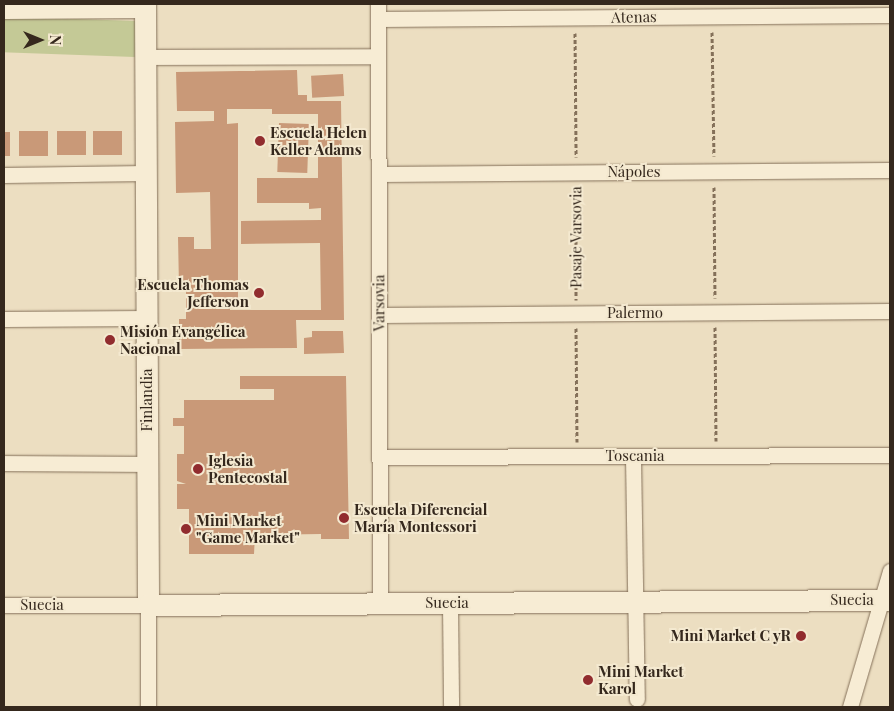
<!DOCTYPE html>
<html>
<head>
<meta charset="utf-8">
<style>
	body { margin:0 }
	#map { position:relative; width:894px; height:711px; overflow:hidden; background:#ecdec1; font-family:"Playfair Display",serif }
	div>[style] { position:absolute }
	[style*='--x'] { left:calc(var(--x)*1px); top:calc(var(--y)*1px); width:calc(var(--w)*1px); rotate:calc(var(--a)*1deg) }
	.green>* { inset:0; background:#c4c996; transform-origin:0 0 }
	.building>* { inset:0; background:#c99978; transform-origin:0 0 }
	.path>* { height:3px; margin-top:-1.5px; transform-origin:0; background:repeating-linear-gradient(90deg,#847059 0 4px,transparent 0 6.5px) }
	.roads { filter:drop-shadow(0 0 1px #847059) drop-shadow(0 0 1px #847059) }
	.street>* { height:15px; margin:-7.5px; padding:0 7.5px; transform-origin:7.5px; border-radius:7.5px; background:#f7ecd4 }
	.secondary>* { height:21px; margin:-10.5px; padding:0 10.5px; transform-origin:10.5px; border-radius:10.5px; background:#f7ecd4 }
	.dots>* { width:14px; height:14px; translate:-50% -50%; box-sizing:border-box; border:2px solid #f4e9d0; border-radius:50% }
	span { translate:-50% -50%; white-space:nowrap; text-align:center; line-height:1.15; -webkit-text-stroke:4px #f4e9d0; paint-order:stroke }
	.street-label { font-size:15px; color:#35281d }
	.poi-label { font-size:15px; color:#35281d; font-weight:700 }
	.left { translate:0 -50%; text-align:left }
	.right { translate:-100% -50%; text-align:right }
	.frame { position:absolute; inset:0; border:5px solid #35281d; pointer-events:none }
	.north { position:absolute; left:15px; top:15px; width:50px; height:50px; -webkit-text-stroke:4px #f4e9d0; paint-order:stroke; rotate:90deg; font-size:14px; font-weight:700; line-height:20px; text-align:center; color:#35281d }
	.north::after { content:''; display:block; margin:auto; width:18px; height:22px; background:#35281d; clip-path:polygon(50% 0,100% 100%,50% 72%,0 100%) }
</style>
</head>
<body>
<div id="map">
	<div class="green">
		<i style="left:136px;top:21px;width:36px;height:132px;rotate:92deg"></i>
	</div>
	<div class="building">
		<i style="clip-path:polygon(evenodd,297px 70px,298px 95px,307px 95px,307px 101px,341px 101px,344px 320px,296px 320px,297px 348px,179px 349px,179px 319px,186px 319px,186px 287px,179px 287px,178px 237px,194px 237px,194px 249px,211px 249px,210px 192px,176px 193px,175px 122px,214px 121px,214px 111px,177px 111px,176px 72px,297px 70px,227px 109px,272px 109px,272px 114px,318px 114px,318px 178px,257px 178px,257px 203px,309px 203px,309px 209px,321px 208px,321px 220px,241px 221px,241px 244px,320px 243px,321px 310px,230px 310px,230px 303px,238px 303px,238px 123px,227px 124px,227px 109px)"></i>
		<i style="left:343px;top:74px;width:22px;height:32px;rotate:87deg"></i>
		<i style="left:279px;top:123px;width:30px;height:49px;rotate:2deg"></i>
		<i style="left:19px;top:131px;width:29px;height:25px"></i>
		<i style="left:57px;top:131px;width:29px;height:24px"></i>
		<i style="left:93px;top:131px;width:29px;height:24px"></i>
		<i style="left:4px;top:132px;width:6px;height:24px"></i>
		<i style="clip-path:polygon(312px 331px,343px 331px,344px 353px,304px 354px,304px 338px,312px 337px)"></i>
		<i style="clip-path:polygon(240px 376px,346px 376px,349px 539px,321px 539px,321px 534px,255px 535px,254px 554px,189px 554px,189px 509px,177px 509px,177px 484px,186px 484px,177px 481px,177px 454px,184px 454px,184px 426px,173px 426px,173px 418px,184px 418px,184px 400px,274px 400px,274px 389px,240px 389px)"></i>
	</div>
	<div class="path">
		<i style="--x:712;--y:32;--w:124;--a:89.1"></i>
		<i style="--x:575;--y:33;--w:124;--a:89.5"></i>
		<i style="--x:714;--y:187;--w:111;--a:89.5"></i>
		<i style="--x:576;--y:188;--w:112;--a:90"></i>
		<i style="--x:715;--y:327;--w:114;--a:89.5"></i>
		<i style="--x:576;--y:328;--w:114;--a:89.5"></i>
	</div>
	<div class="roads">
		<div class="street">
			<i style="--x:378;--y:4;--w:599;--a:89.81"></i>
			<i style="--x:4;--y:11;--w:141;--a:-0.4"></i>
			<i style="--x:378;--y:19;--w:512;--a:-0.45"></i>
			<i style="--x:145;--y:57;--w:233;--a:-0.2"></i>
			<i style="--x:379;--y:174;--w:511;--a:-0.45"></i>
			<i style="--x:4;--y:175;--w:142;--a:-0.8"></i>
			<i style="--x:379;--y:315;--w:511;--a:-0.45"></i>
			<i style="--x:4;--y:319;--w:142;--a:-0.4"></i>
			<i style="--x:633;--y:456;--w:243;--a:89.1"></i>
			<i style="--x:380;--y:457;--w:510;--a:-0.22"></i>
			<i style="--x:4;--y:463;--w:143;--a:0.4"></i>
			<i style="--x:450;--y:603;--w:104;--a:89.4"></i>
			<i style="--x:4;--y:605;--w:144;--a:0"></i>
			<i style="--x:148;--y:605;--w:102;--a:90"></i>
			<i style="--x:850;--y:707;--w:142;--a:-73.6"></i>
		</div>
		<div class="secondary">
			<i style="--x:145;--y:4;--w:601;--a:89.71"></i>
			<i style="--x:148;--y:605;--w:742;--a:-0.39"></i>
		</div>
	</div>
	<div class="dots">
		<i style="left:260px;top:141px;background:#912c2e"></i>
		<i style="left:259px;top:293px;background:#912c2e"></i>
		<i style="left:110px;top:340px;background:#912c2e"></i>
		<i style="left:198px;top:469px;background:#912c2e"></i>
		<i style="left:344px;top:518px;background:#912c2e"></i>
		<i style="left:186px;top:529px;background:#912c2e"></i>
		<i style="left:801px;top:636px;background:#912c2e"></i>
		<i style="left:588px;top:680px;background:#912c2e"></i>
	</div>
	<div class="street-label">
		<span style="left:634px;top:17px;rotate:-1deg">Atenas</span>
		<span style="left:634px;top:172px">Nápoles</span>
		<span style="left:576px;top:237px;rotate:-90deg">Pasaje Varsovia</span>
		<span style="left:379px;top:303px;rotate:-90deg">Varsovia</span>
		<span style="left:635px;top:313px">Palermo</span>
		<span style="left:147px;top:400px;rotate:-90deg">Finlandia</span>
		<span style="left:635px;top:456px">Toscania</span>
		<span style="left:852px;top:600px">Suecia</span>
		<span style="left:447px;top:603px">Suecia</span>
		<span style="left:42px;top:605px">Suecia</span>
	</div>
	<div class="poi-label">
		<span class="left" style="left:270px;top:141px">Escuela Helen<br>Keller Adams</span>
		<span class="right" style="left:249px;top:293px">Escuela Thomas<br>Jefferson</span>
		<span class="left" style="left:120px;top:340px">Misión Evangélica<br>Nacional</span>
		<span class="left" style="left:208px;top:469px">Iglesia<br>Pentecostal</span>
		<span class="left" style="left:354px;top:518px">Escuela Diferencial<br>María Montessori</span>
		<span class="left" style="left:196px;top:529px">Mini Market<br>"Game Market"</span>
		<span class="right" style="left:791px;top:636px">Mini Market C yR</span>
		<span class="left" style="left:598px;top:680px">Mini Market<br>Karol</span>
	</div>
	<div class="frame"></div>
	<div class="north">N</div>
</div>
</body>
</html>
